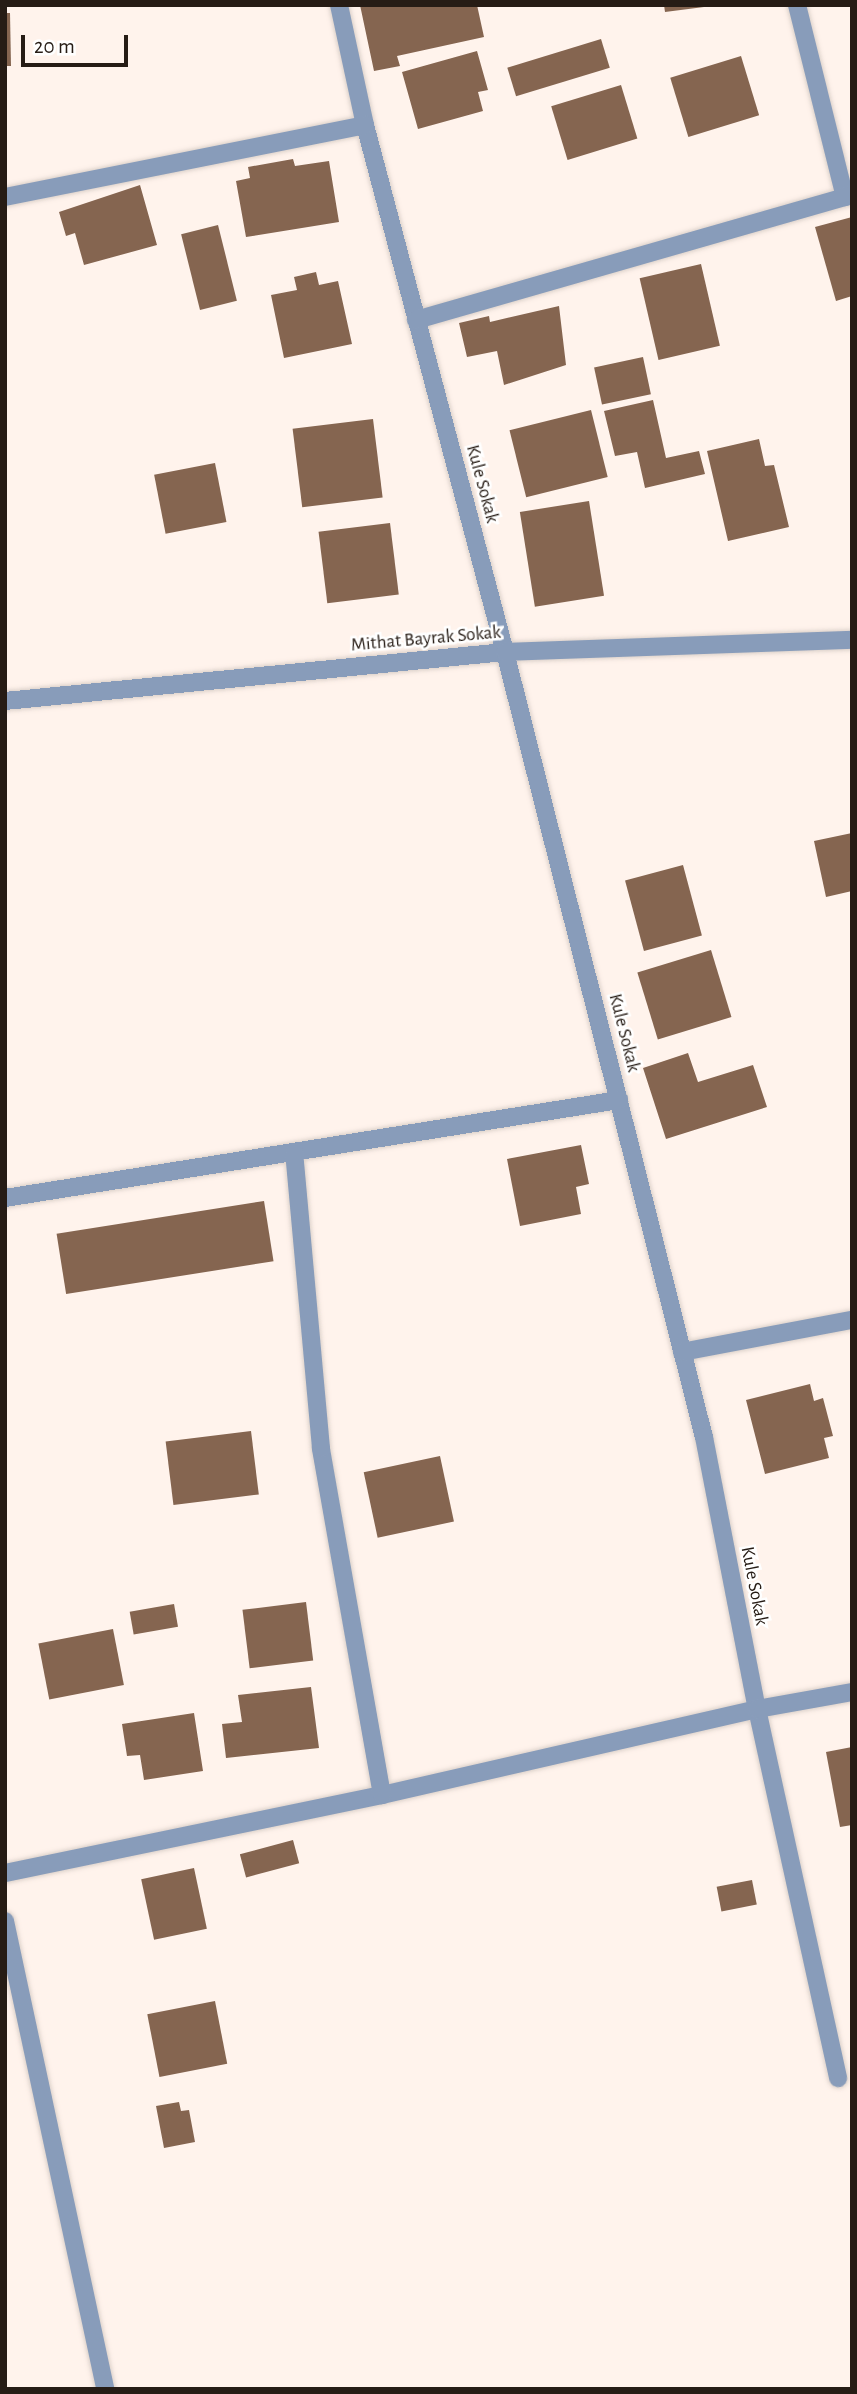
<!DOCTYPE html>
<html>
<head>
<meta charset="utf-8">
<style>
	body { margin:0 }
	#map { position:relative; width:857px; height:2394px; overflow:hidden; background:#fff3ec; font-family:"Alegreya Sans",sans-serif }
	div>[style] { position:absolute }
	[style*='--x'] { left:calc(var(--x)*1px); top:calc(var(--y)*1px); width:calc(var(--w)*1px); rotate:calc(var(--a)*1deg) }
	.building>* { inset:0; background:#856550; transform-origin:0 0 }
	.roads { filter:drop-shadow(0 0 2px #dcd1ca) drop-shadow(0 0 2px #dcd1ca) }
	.street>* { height:18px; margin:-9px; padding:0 9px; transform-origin:9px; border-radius:9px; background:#889cba }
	span { translate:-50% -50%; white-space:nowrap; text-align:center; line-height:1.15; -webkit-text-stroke:5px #fff; paint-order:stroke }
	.street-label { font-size:19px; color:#261c15 }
	.frame { position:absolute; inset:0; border:7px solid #261c15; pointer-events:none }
	.scale { position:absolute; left:21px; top:35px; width:107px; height:32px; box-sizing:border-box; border:4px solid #261c15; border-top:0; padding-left:9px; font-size:21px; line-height:24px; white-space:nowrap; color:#261c15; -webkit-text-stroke:5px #fff; paint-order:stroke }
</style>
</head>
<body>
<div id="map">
	<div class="building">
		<i style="clip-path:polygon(360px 5px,477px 5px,484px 37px,397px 56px,400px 66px,374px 71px)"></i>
		<i style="clip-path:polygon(664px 5px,704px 5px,704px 7px,665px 12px)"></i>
		<i style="clip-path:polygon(5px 13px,10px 13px,11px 66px,5px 66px)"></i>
		<i style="left:601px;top:39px;width:30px;height:98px;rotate:73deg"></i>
		<i style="clip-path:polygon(477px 51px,488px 90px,478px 92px,483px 111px,418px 129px,402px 72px)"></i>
		<i style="left:741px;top:56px;width:62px;height:74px;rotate:73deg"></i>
		<i style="left:621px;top:85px;width:56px;height:73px;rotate:73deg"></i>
		<i style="clip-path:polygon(293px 159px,295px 166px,329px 161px,339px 222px,246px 237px,236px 181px,250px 178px,248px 167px)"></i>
		<i style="clip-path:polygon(140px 185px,157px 245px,84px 265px,75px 233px,66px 236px,59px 212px)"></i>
		<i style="clip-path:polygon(852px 217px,852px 296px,836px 301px,815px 227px)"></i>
		<i style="left:218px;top:225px;width:78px;height:38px;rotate:76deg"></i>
		<i style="left:701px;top:264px;width:84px;height:63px;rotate:77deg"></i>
		<i style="clip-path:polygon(316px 272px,319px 285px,338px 281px,352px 344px,284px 358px,271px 295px,297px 290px,294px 277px)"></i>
		<i style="clip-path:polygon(559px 306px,566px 365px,504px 385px,497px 351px,467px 357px,459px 323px,489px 316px,490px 322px)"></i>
		<i style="left:643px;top:357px;width:38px;height:50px;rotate:78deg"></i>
		<i style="clip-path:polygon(653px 400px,666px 458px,699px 451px,705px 474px,645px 488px,637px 452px,615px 456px,604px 411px)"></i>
		<i style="left:591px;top:410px;width:69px;height:84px;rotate:76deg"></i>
		<i style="left:373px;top:419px;width:79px;height:81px;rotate:83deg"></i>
		<i style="clip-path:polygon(759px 439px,765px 466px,774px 465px,789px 527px,728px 541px,707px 451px)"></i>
		<i style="left:215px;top:463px;width:60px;height:62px;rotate:79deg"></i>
		<i style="left:589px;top:501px;width:96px;height:70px;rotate:81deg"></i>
		<i style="left:390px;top:523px;width:72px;height:72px;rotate:83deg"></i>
		<i style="clip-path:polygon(852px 833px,852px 891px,826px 897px,814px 841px)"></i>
		<i style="left:683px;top:865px;width:73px;height:60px;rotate:75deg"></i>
		<i style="left:711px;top:950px;width:70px;height:77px;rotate:73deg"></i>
		<i style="clip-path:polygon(688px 1053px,698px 1082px,753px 1065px,767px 1107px,666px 1139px,643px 1068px)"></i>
		<i style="clip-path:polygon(581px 1145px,589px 1184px,576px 1187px,581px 1214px,520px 1226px,507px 1159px)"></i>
		<i style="left:264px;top:1201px;width:61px;height:210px;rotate:81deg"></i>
		<i style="clip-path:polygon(810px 1384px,814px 1401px,823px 1398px,833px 1436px,824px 1438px,829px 1458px,765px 1474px,746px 1400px)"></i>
		<i style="left:251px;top:1431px;width:64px;height:86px;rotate:83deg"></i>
		<i style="left:440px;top:1456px;width:67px;height:78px;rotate:78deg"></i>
		<i style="left:306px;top:1602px;width:59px;height:64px;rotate:83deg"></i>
		<i style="left:174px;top:1604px;width:23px;height:45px;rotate:80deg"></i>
		<i style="left:113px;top:1629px;width:57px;height:76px;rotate:79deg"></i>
		<i style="clip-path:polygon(311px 1687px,319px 1748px,226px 1758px,222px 1724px,242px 1722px,238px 1695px)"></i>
		<i style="clip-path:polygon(194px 1713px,203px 1771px,144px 1780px,140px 1755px,127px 1756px,122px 1724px)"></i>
		<i style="clip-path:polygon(852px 1747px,852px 1825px,840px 1827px,826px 1752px)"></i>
		<i style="left:293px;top:1840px;width:24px;height:55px;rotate:75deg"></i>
		<i style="left:194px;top:1868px;width:62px;height:54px;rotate:78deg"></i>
		<i style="left:752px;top:1880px;width:25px;height:36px;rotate:79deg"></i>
		<i style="left:215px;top:2001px;width:64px;height:69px;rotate:79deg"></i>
		<i style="clip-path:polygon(179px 2102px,181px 2111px,189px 2110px,195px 2142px,164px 2148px,156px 2106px)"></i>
	</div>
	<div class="roads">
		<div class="street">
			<i style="--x:339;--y:5;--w:123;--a:77.8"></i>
			<i style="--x:365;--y:125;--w:545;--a:75.12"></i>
			<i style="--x:505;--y:652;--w:810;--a:75.78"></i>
			<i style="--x:704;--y:1437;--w:277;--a:79"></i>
			<i style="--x:757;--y:1709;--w:378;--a:77.6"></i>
			<i style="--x:797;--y:5;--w:198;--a:76"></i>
			<i style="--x:5;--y:197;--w:367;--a:-11.3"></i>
			<i style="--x:416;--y:320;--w:454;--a:-16"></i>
			<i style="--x:5;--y:701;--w:502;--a:-5.6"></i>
			<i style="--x:505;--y:652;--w:347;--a:-2"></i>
			<i style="--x:5;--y:1198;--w:622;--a:-9.07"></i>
			<i style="--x:682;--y:1352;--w:173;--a:-10.7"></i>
			<i style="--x:382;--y:1795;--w:385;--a:-12.9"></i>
			<i style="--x:757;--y:1709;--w:97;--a:-10.1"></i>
			<i style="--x:5;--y:1873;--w:385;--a:-11.7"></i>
			<i style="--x:382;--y:1795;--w:352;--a:-100"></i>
			<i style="--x:321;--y:1448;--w:297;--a:-95.2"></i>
			<i style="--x:5;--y:1921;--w:479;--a:77.9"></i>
		</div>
	</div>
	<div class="street-label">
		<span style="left:482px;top:484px;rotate:75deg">Kule Sokak</span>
		<span style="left:426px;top:639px;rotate:-5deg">Mithat Bayrak Sokak</span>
		<span style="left:624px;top:1033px;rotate:76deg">Kule Sokak</span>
		<span style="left:754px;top:1586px;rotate:79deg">Kule Sokak</span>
	</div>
	<div class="frame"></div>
	<div class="scale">20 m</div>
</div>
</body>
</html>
